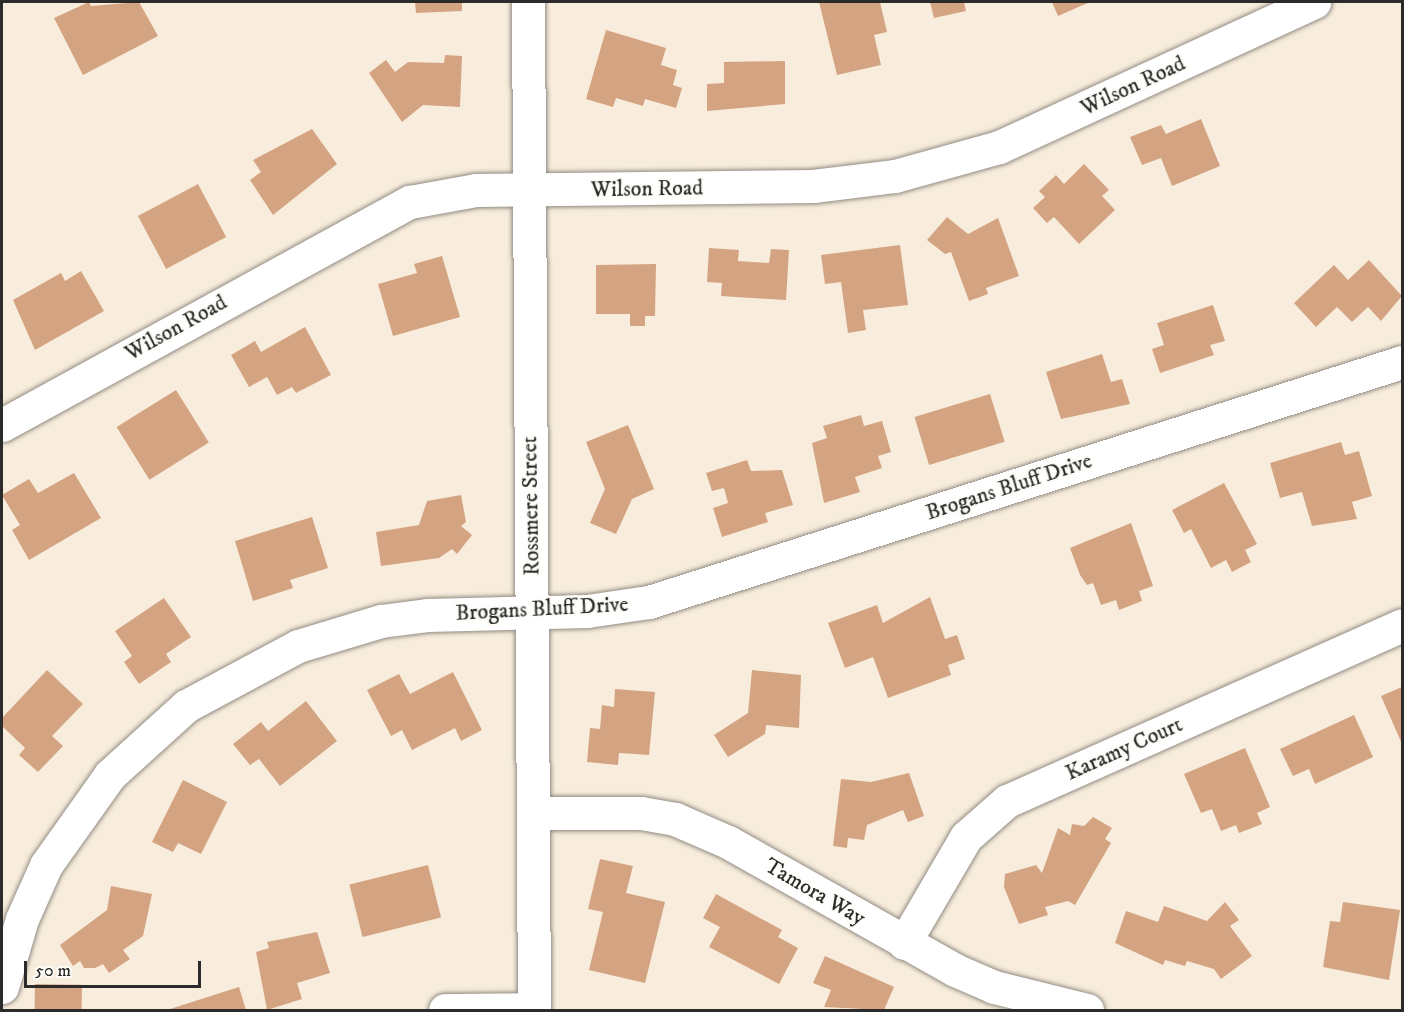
<!DOCTYPE html>
<html>
<head>
<meta charset="utf-8">
<style>
	body { margin:0 }
	#map { position:relative; width:1404px; height:1012px; overflow:hidden; background:#f8eddc; font-family:"IM FELL DW Pica",serif }
	div>[style] { position:absolute }
	[style*='--x'] { left:calc(var(--x)*1px); top:calc(var(--y)*1px); width:calc(var(--w)*1px); rotate:calc(var(--a)*1deg) }
	.building>* { inset:0; background:#d4a482; transform-origin:0 0 }
	.roads { filter:drop-shadow(0 0 2px #928c84) drop-shadow(0 0 2px #928c84) }
	.minor>* { height:33px; margin:-16.5px; padding:0 16.5px; transform-origin:16.5px; border-radius:16.5px; background:#fff }
	span { translate:-50% -50%; white-space:nowrap; text-align:center; line-height:1.15; -webkit-text-stroke:4.5px #fdfcf7; paint-order:stroke }
	.street-label { font-size:22px; color:#2b2b2b }
	.frame { position:absolute; inset:0; border:3px solid #2b2b2b; pointer-events:none }
	.scale { position:absolute; left:24px; top:961px; width:177px; height:27px; box-sizing:border-box; border:3px solid #2b2b2b; border-top:0; padding-left:8px; font-size:18px; line-height:21px; white-space:nowrap; color:#2b2b2b; -webkit-text-stroke:4px #fdfcf7; paint-order:stroke }
</style>
</head>
<body>
<div id="map">
	<div class="building">
		<i style="clip-path:polygon(89px 2px,91px 6px,139px 2px,158px 36px,83px 75px,54px 18px)"></i>
		<i style="clip-path:polygon(415px 2px,462px 2px,462px 11px,416px 13px)"></i>
		<i style="clip-path:polygon(819px 2px,880px 2px,887px 32px,874px 35px,881px 65px,837px 75px)"></i>
		<i style="clip-path:polygon(930px 2px,964px 2px,966px 11px,934px 18px)"></i>
		<i style="clip-path:polygon(1052px 2px,1090px 2px,1058px 16px)"></i>
		<i style="clip-path:polygon(606px 30px,666px 48px,661px 65px,677px 70px,673px 85px,682px 88px,676px 108px,645px 99px,643px 106px,616px 98px,613px 107px,586px 99px)"></i>
		<i style="clip-path:polygon(445px 55px,462px 56px,460px 107px,423px 105px,402px 122px,369px 73px,386px 60px,395px 72px,408px 62px,444px 63px)"></i>
		<i style="clip-path:polygon(785px 61px,785px 104px,707px 111px,707px 84px,724px 83px,724px 62px)"></i>
		<i style="clip-path:polygon(1201px 119px,1220px 166px,1172px 186px,1161px 158px,1142px 165px,1130px 137px,1161px 125px,1166px 134px)"></i>
		<i style="clip-path:polygon(312px 129px,337px 164px,273px 215px,250px 180px,261px 172px,253px 160px)"></i>
		<i style="clip-path:polygon(1084px 164px,1109px 190px,1102px 196px,1115px 210px,1079px 244px,1054px 217px,1047px 223px,1033px 208px,1045px 197px,1039px 191px,1056px 175px,1064px 184px)"></i>
		<i style="left:198px;top:184px;width:60px;height:68px;rotate:62deg"></i>
		<i style="clip-path:polygon(947px 217px,968px 234px,998px 218px,1019px 276px,986px 288px,988px 294px,969px 301px,951px 252px,945px 254px,927px 240px)"></i>
		<i style="clip-path:polygon(900px 245px,908px 305px,863px 310px,866px 330px,848px 333px,841px 282px,825px 284px,821px 255px)"></i>
		<i style="clip-path:polygon(709px 248px,739px 250px,738px 261px,769px 263px,771px 249px,789px 250px,786px 300px,721px 296px,722px 283px,707px 282px)"></i>
		<i style="clip-path:polygon(442px 256px,460px 317px,393px 336px,378px 284px,417px 273px,414px 264px)"></i>
		<i style="clip-path:polygon(1369px 260px,1402px 296px,1381px 321px,1368px 307px,1352px 322px,1337px 307px,1316px 327px,1294px 303px,1334px 265px,1348px 280px)"></i>
		<i style="clip-path:polygon(656px 264px,655px 316px,645px 316px,645px 326px,630px 326px,630px 314px,596px 314px,596px 265px)"></i>
		<i style="clip-path:polygon(81px 271px,104px 311px,35px 350px,13px 300px,61px 273px,65px 281px)"></i>
		<i style="clip-path:polygon(1213px 305px,1225px 341px,1210px 345px,1214px 355px,1160px 373px,1152px 349px,1164px 345px,1157px 323px)"></i>
		<i style="clip-path:polygon(305px 327px,331px 375px,296px 393px,292px 387px,277px 395px,267px 377px,249px 387px,231px 355px,255px 341px,261px 352px)"></i>
		<i style="clip-path:polygon(1102px 354px,1111px 382px,1122px 379px,1130px 404px,1061px 419px,1046px 372px)"></i>
		<i style="left:176px;top:390px;width:62px;height:70px;rotate:58deg"></i>
		<i style="left:990px;top:394px;width:50px;height:79px;rotate:73deg"></i>
		<i style="clip-path:polygon(861px 415px,864px 426px,882px 421px,891px 452px,878px 456px,882px 468px,855px 477px,860px 492px,824px 503px,812px 443px,827px 438px,823px 426px)"></i>
		<i style="clip-path:polygon(628px 425px,654px 489px,632px 499px,616px 534px,590px 523px,605px 489px,586px 442px)"></i>
		<i style="clip-path:polygon(1341px 442px,1345px 455px,1359px 451px,1372px 496px,1352px 502px,1357px 519px,1312px 526px,1302px 492px,1280px 498px,1270px 463px)"></i>
		<i style="clip-path:polygon(747px 460px,751px 471px,782px 470px,793px 505px,765px 513px,768px 522px,722px 537px,713px 508px,728px 503px,724px 488px,712px 491px,706px 473px)"></i>
		<i style="clip-path:polygon(74px 473px,101px 518px,29px 560px,12px 530px,20px 525px,2px 495px,29px 479px,38px 493px)"></i>
		<i style="clip-path:polygon(1224px 483px,1257px 544px,1245px 550px,1251px 562px,1232px 572px,1226px 560px,1211px 568px,1191px 529px,1184px 533px,1172px 510px)"></i>
		<i style="clip-path:polygon(461px 495px,466px 522px,461px 526px,472px 535px,457px 554px,452px 549px,439px 558px,381px 566px,376px 532px,419px 525px,427px 501px)"></i>
		<i style="clip-path:polygon(312px 517px,328px 568px,290px 580px,293px 588px,253px 601px,235px 541px)"></i>
		<i style="clip-path:polygon(1131px 523px,1153px 586px,1139px 591px,1142px 601px,1119px 610px,1116px 600px,1101px 605px,1093px 583px,1087px 585px,1080px 575px,1070px 548px)"></i>
		<i style="clip-path:polygon(930px 597px,945px 639px,957px 635px,965px 659px,948px 665px,951px 675px,888px 698px,873px 657px,845px 668px,828px 623px,877px 605px,883px 623px)"></i>
		<i style="clip-path:polygon(164px 598px,191px 637px,166px 654px,171px 662px,139px 684px,124px 662px,132px 656px,115px 631px)"></i>
		<i style="clip-path:polygon(47px 670px,83px 704px,52px 736px,63px 746px,38px 772px,19px 755px,25px 748px,2px 726px,2px 718px)"></i>
		<i style="clip-path:polygon(752px 670px,801px 675px,799px 728px,766px 725px,765px 734px,728px 757px,714px 735px,748px 713px)"></i>
		<i style="clip-path:polygon(453px 672px,482px 730px,461px 741px,455px 728px,412px 750px,402px 730px,391px 736px,367px 690px,399px 674px,410px 694px)"></i>
		<i style="clip-path:polygon(1402px 687px,1402px 744px,1381px 696px)"></i>
		<i style="clip-path:polygon(615px 689px,655px 692px,649px 755px,619px 753px,618px 765px,587px 762px,590px 728px,600px 729px,602px 705px,614px 707px)"></i>
		<i style="clip-path:polygon(306px 701px,337px 741px,280px 786px,259px 759px,250px 765px,233px 744px,261px 722px,268px 731px)"></i>
		<i style="clip-path:polygon(1354px 715px,1373px 757px,1315px 784px,1309px 769px,1293px 776px,1280px 749px)"></i>
		<i style="clip-path:polygon(1245px 748px,1270px 807px,1257px 813px,1262px 824px,1239px 833px,1236px 825px,1221px 831px,1212px 809px,1201px 813px,1184px 774px)"></i>
		<i style="clip-path:polygon(909px 773px,924px 816px,908px 822px,903px 810px,867px 825px,864px 840px,848px 838px,847px 848px,833px 846px,841px 779px,871px 782px)"></i>
		<i style="clip-path:polygon(183px 780px,227px 802px,201px 854px,178px 843px,173px 852px,152px 842px)"></i>
		<i style="clip-path:polygon(1093px 817px,1112px 828px,1105px 839px,1111px 843px,1075px 905px,1068px 901px,1045px 907px,1048px 915px,1019px 924px,1004px 887px,1005px 874px,1036px 865px,1042px 873px,1058px 828px,1070px 835px,1072px 824px,1084px 826px)"></i>
		<i style="clip-path:polygon(600px 859px,633px 866px,626px 893px,665px 902px,645px 983px,589px 970px,603px 912px,588px 909px)"></i>
		<i style="left:428px;top:865px;width:54px;height:81px;rotate:76deg"></i>
		<i style="clip-path:polygon(111px 886px,152px 894px,143px 936px,123px 950px,130px 959px,109px 973px,103px 964px,95px 968px,84px 968px,80px 961px,73px 966px,60px 945px,107px 910px)"></i>
		<i style="clip-path:polygon(716px 894px,782px 930px,778px 937px,798px 948px,779px 984px,709px 947px,720px 927px,703px 918px)"></i>
		<i style="clip-path:polygon(1225px 902px,1239px 920px,1230px 926px,1252px 956px,1221px 979px,1214px 969px,1187px 961px,1185px 966px,1165px 960px,1163px 965px,1115px 943px,1126px 911px,1158px 922px,1164px 906px,1207px 921px)"></i>
		<i style="clip-path:polygon(1343px 902px,1400px 910px,1389px 980px,1323px 967px,1330px 921px,1340px 922px)"></i>
		<i style="clip-path:polygon(317px 932px,330px 973px,297px 983px,302px 999px,267px 1010px,256px 952px,269px 948px,267px 942px)"></i>
		<i style="clip-path:polygon(825px 956px,894px 987px,884px 1010px,824px 1007px,831px 990px,813px 983px)"></i>
		<i style="left:35px;top:984px;width:47px;height:26px;rotate:1deg"></i>
		<i style="clip-path:polygon(239px 987px,246px 1010px,167px 1010px)"></i>
	</div>
	<div class="roads">
		<div class="minor">
			<i style="--x:528;--y:2;--w:1008;--a:89.66"></i>
			<i style="--x:2;--y:425;--w:465;--a:-28.7"></i>
			<i style="--x:410;--y:202;--w:67;--a:-10.3"></i>
			<i style="--x:476;--y:190;--w:337;--a:-0.7"></i>
			<i style="--x:813;--y:186;--w:83;--a:-7"></i>
			<i style="--x:895;--y:176;--w:108;--a:-15.6"></i>
			<i style="--x:999;--y:147;--w:347;--a:-24.7"></i>
			<i style="--x:534;--y:813;--w:107;--a:0"></i>
			<i style="--x:641;--y:813;--w:35;--a:10"></i>
			<i style="--x:675;--y:819;--w:58;--a:23.5"></i>
			<i style="--x:728;--y:842;--w:261;--a:29.4"></i>
			<i style="--x:955;--y:970;--w:43;--a:23.6"></i>
			<i style="--x:994;--y:987;--w:96;--a:13.9"></i>
			<i style="--x:904;--y:943;--w:123;--a:-59.7"></i>
			<i style="--x:966;--y:837;--w:55;--a:-41.3"></i>
			<i style="--x:1007;--y:801;--w:432;--a:-24"></i>
			<i style="--x:2;--y:987;--w:71;--a:-73.6"></i>
			<i style="--x:22;--y:919;--w:59;--a:-66"></i>
			<i style="--x:46;--y:865;--w:110;--a:-54.6"></i>
			<i style="--x:110;--y:775;--w:103;--a:-42.2"></i>
			<i style="--x:186;--y:706;--w:127;--a:-28.2"></i>
			<i style="--x:298;--y:646;--w:87;--a:-16.8"></i>
			<i style="--x:381;--y:621;--w:46;--a:-7.4"></i>
			<i style="--x:427;--y:615;--w:160;--a:-1.4"></i>
			<i style="--x:587;--y:611;--w:63;--a:-8.3"></i>
			<i style="--x:649;--y:602;--w:790;--a:-17.68"></i>
			<i style="--x:445;--y:1010;--w:89;--a:-0.6"></i>
		</div>
	</div>
	<div class="street-label">
		<span style="left:1133px;top:86px;rotate:-25deg">Wilson Road</span>
		<span style="left:647px;top:189px;rotate:-1deg">Wilson Road</span>
		<span style="left:176px;top:328px;rotate:-29deg">Wilson Road</span>
		<span style="left:1009px;top:487px;rotate:-18deg">Brogans Bluff Drive</span>
		<span style="left:531px;top:506px;rotate:-91deg">Rossmere Street</span>
		<span style="left:542px;top:609px;rotate:-3deg">Brogans Bluff Drive</span>
		<span style="left:1124px;top:749px;rotate:-24deg">Karamy Court</span>
		<span style="left:815px;top:892px;rotate:30deg">Tamora Way</span>
	</div>
	<div class="frame"></div>
	<div class="scale">50 m</div>
</div>
</body>
</html>
